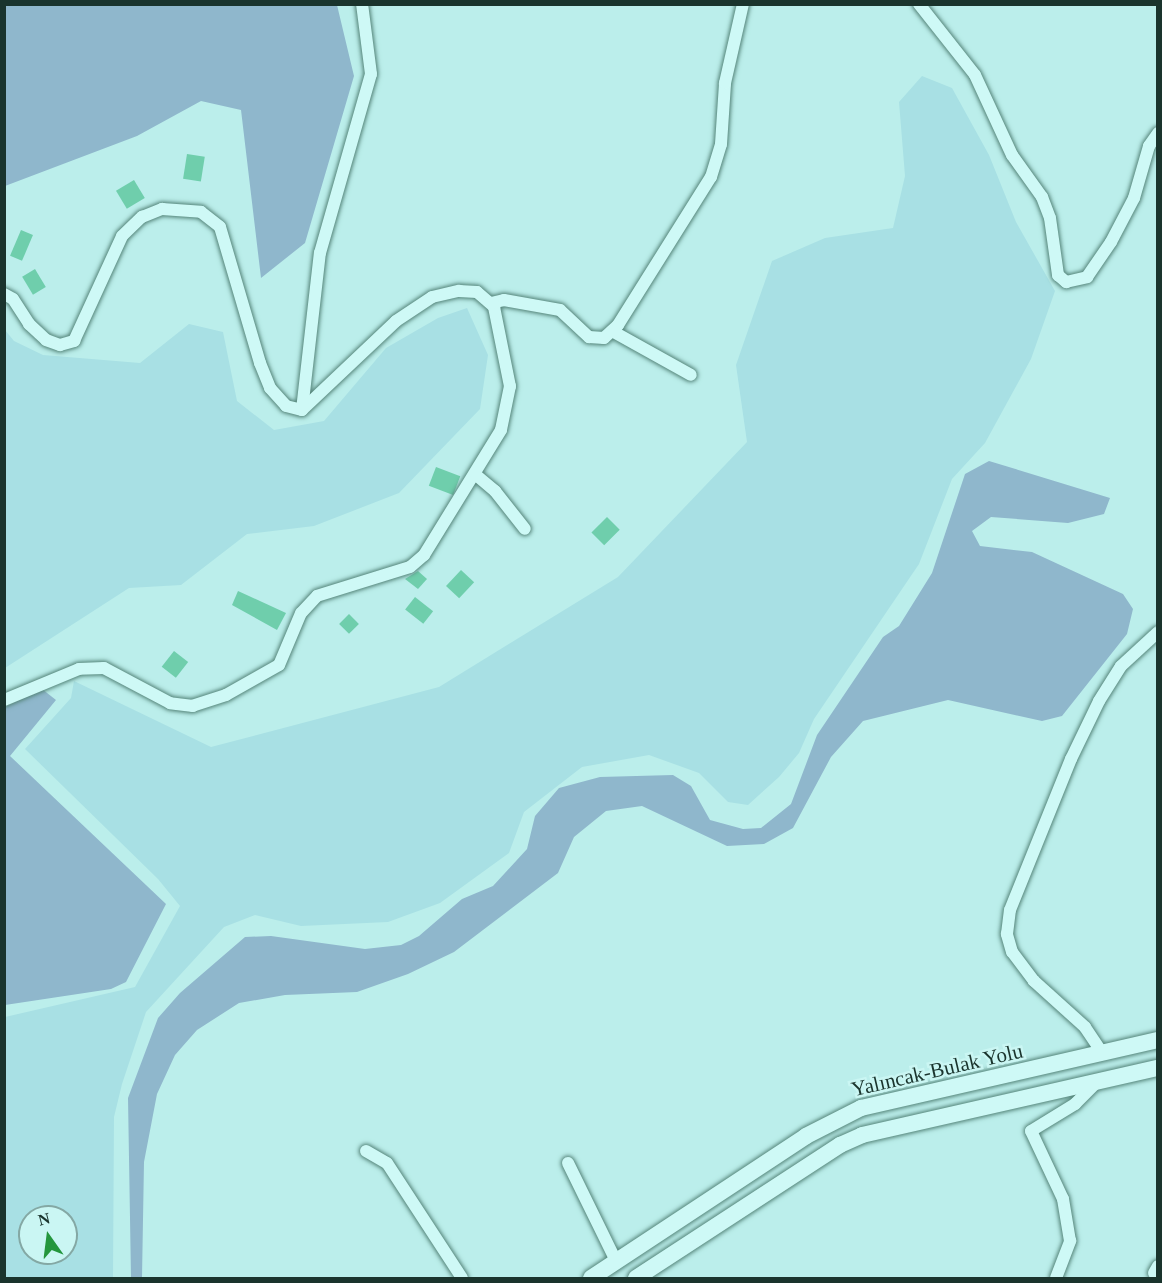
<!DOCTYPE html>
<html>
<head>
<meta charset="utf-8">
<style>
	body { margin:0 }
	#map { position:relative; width:1162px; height:1283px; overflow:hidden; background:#bbeeeb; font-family:"Times New Roman",serif }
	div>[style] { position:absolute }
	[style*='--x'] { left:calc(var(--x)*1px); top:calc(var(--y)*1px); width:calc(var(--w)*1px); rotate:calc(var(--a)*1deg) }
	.farmland>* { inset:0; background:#a8e0e4 }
	.green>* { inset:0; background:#8fb7cc }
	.building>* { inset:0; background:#6fceac; transform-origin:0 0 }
	.roads { filter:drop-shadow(0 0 2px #55857a) drop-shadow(0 0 2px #55857a) }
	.street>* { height:12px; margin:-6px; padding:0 6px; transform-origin:6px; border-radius:6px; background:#cef9f6 }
	.secondary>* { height:16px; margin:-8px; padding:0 8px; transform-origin:8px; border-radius:8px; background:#cef9f6 }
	span { translate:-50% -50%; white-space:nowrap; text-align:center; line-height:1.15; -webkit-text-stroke:5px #caf6f3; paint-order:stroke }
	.street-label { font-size:21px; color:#1a342d }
	.frame { position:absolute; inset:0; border:6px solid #1a342d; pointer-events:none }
	.north { position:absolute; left:18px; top:1205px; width:60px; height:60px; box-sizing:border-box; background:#caf6f3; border:2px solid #84a8a4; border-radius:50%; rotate:346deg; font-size:16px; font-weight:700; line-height:24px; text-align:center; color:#1a342d }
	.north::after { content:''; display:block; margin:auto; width:21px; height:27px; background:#24963d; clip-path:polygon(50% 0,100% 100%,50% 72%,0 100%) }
</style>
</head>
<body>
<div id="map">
	<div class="farmland">
		<i style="clip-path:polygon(evenodd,922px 76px,952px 88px,989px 155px,1016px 222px,1055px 291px,1031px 359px,985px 443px,952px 479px,919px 564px,814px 719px,799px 753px,779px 777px,748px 805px,728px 802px,699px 773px,649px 755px,582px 767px,524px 812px,509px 853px,440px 903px,388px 922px,301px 926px,255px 915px,224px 927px,146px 1012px,122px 1084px,114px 1117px,113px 1278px,5px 1278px,5px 1017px,135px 987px,180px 906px,158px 879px,25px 749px,71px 698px,74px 681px,211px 747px,439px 687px,618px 577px,747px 442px,736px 365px,772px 261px,825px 238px,893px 228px,905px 176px,899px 102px,922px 76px,30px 1217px,66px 1217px,66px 1253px,30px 1253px,30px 1217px)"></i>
		<i style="clip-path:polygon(467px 308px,488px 355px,480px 409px,399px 493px,314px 526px,247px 534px,181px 585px,129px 588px,5px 668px,5px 330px,14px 341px,43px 355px,140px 363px,189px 324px,223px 332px,237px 401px,274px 430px,324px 421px,386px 348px,438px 318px)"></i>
	</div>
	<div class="green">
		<i style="clip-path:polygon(5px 4px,337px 5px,354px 76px,305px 243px,261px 278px,241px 110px,201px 101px,137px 136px,5px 186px)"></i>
		<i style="clip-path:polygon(989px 461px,1110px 498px,1104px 514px,1068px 523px,991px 517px,972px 531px,980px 546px,1032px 552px,1123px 594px,1133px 609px,1127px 634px,1062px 716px,1042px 721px,948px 700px,863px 721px,831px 757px,793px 828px,764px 844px,727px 846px,642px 806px,606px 811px,574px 837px,558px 873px,454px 952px,408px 974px,357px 992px,285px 995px,239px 1003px,197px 1030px,175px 1055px,157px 1094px,144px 1162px,142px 1278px,131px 1278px,128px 1098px,158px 1018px,180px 993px,245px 937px,271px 936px,365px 949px,401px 945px,419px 936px,462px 899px,493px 886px,527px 849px,535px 816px,559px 788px,600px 777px,673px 775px,691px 786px,710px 820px,743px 829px,761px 828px,791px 804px,817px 735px,883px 637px,899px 626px,932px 573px,965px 474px)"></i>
		<i style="clip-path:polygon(42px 689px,56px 700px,10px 756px,166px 904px,126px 982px,111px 989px,5px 1005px,5px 707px)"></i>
	</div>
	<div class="building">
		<i style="left:187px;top:154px;width:18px;height:25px;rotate:9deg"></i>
		<i style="left:134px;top:180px;width:21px;height:21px;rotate:59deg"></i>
		<i style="left:21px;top:230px;width:13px;height:28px;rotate:23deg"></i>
		<i style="left:35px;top:269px;width:21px;height:15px;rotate:59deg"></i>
		<i style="left:436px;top:467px;width:26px;height:20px;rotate:21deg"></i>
		<i style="left:607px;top:517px;width:18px;height:22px;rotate:45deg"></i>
		<i style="left:461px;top:570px;width:18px;height:22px;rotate:43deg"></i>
		<i style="clip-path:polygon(418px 571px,427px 579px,418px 589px,405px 579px)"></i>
		<i style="clip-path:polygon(238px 591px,286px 613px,277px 630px,232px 605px)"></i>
		<i style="left:415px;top:597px;width:23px;height:16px;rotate:38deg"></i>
		<i style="left:349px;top:614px;width:14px;height:14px;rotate:45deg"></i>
		<i style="left:174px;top:651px;width:18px;height:20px;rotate:38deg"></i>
	</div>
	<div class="roads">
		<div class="street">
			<i style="--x:919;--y:4;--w:90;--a:51.7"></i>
			<i style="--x:975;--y:75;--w:88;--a:65.2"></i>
			<i style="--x:1012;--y:155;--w:52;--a:54.5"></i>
			<i style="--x:1042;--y:197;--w:22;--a:69"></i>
			<i style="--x:1050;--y:218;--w:58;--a:82"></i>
			<i style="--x:1058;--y:275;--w:11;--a:41"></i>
			<i style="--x:1066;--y:282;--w:22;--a:-13"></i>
			<i style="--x:1087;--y:277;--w:42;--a:-55.6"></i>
			<i style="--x:1111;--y:242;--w:50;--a:-62.4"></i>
			<i style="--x:1134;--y:198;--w:54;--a:-73.9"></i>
			<i style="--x:1149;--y:146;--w:16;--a:-55"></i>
			<i style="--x:4;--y:294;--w:10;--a:29"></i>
			<i style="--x:13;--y:299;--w:30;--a:57"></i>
			<i style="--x:29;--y:324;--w:23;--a:43"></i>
			<i style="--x:46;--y:340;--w:15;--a:20"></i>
			<i style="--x:60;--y:345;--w:15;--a:-16"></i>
			<i style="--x:74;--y:341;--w:115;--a:-65.4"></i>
			<i style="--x:122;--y:236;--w:28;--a:-44"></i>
			<i style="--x:142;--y:217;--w:22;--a:-22"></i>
			<i style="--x:162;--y:209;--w:39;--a:4"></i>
			<i style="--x:201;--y:212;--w:24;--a:38"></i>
			<i style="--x:220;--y:227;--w:142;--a:73.6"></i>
			<i style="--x:260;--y:363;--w:27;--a:68"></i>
			<i style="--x:270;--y:388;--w:24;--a:48"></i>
			<i style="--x:286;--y:406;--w:16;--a:14"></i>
			<i style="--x:302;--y:410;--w:129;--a:-43.4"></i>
			<i style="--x:396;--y:321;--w:43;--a:-33.7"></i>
			<i style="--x:432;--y:297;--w:28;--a:-13"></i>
			<i style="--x:459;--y:291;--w:18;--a:3"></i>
			<i style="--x:477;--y:292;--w:23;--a:41"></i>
			<i style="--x:494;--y:307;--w:81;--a:78.6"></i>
			<i style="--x:510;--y:386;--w:45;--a:101.6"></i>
			<i style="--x:501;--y:430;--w:147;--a:121.6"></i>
			<i style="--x:424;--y:555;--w:18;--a:139"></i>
			<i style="--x:410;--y:567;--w:97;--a:162.7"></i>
			<i style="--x:317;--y:596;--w:23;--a:133"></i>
			<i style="--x:301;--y:613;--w:56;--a:112.9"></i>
			<i style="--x:279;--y:665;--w:61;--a:150.5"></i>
			<i style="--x:226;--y:695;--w:35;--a:162"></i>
			<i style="--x:193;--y:706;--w:23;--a:-173"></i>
			<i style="--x:170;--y:703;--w:75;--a:-152.1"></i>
			<i style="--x:104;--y:668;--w:25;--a:178"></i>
			<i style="--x:79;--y:669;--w:81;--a:157.5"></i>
			<i style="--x:491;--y:303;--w:13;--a:-13"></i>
			<i style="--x:504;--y:300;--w:57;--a:10.1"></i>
			<i style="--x:560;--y:310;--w:40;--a:43"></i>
			<i style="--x:589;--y:337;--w:15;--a:4"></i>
			<i style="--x:604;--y:338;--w:19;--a:-43"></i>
			<i style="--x:618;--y:325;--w:175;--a:-57.9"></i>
			<i style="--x:711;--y:177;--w:34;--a:-73"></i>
			<i style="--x:721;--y:144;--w:61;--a:-86.2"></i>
			<i style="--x:725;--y:83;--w:81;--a:-77.2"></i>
			<i style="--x:612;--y:331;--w:90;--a:29.1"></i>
			<i style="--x:302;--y:410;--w:158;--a:-83.5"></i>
			<i style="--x:320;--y:253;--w:186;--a:-74.1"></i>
			<i style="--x:371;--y:74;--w:71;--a:-97.3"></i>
			<i style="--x:476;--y:475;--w:25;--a:40"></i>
			<i style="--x:495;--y:491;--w:48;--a:51.7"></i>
			<i style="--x:1103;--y:1054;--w:32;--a:-124"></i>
			<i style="--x:1085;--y:1027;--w:69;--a:-138"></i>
			<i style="--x:1034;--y:981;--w:36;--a:-127"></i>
			<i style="--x:1012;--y:952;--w:19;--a:-106"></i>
			<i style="--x:1007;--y:934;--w:24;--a:-83"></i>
			<i style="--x:1010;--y:910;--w:163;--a:-68"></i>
			<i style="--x:1071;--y:759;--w:64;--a:-64.2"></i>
			<i style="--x:1099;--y:701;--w:41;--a:-57.8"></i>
			<i style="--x:1121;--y:666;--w:50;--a:-42.6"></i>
			<i style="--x:366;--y:1151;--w:24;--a:30"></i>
			<i style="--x:387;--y:1163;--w:137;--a:56.9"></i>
			<i style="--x:568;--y:1163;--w:111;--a:63.9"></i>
			<i style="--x:1154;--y:1273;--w:8;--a:-60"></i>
			<i style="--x:1056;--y:1278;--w:40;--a:-69"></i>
			<i style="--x:1070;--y:1241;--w:43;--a:-99.5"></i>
			<i style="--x:1063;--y:1199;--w:75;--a:-115.2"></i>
			<i style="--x:1031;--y:1131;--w:52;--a:-31.5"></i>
			<i style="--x:1075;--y:1104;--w:30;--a:-45"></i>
		</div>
		<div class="secondary">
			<i style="--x:591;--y:1278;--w:258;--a:-33.4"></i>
			<i style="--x:806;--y:1136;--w:62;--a:-27"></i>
			<i style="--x:861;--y:1108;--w:305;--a:-12.9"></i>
			<i style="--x:636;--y:1278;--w:244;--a:-33.1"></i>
			<i style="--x:840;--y:1145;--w:24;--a:-24"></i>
			<i style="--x:862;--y:1135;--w:303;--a:-12.8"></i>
		</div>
	</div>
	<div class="street-label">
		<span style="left:937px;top:1070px;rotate:-13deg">Yalıncak-Bulak Yolu</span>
	</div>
	<div class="frame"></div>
	<div class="north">N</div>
</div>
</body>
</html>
